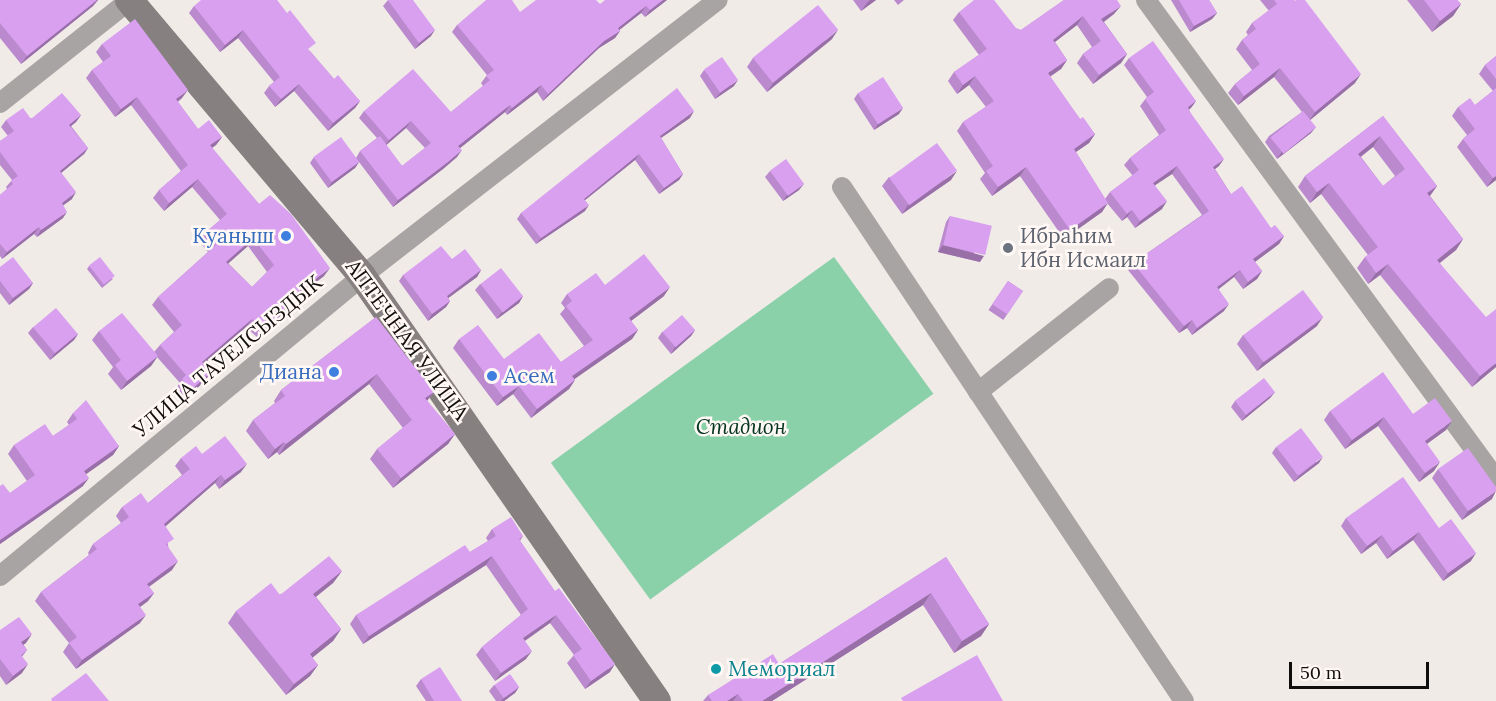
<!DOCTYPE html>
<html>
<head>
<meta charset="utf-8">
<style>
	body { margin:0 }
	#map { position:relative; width:1496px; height:701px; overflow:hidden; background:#f1ebe8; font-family:Lora,serif }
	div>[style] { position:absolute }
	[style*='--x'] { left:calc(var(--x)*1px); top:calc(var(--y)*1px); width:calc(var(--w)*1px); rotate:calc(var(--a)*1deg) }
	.green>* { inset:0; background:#8ad0a9; transform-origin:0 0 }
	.minor>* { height:20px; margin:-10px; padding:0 10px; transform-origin:10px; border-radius:10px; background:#a7a4a3 }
	.secondary>* { height:28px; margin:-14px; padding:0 14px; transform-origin:14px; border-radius:14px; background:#868180 }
	.wall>* { inset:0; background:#bb8ace; transform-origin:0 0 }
	.shaded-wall>* { inset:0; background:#9870a7 }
	.building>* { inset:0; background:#d9a0ef; transform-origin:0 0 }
	.dots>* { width:16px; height:16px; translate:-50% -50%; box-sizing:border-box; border:3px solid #fff8f5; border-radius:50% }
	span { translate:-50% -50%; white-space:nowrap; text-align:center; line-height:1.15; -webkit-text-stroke:5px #fff8f5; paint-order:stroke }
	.shop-label { font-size:21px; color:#366cbe }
	.right { translate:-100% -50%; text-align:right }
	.left { translate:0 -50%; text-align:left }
	.worship-label { font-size:21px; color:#5b616d }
	.street-label { font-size:21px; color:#100e0d }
	.park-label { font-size:21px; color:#053420; font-style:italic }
	.culture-label { font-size:21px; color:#0d838f }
	.scale { position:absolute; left:1289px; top:662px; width:140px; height:27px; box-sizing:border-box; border:3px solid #100e0d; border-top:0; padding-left:8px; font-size:18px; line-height:21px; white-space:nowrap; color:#100e0d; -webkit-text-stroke:4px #fff8f5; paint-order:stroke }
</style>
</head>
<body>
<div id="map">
	<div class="green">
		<i style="left:834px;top:257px;width:169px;height:350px;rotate:54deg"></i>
	</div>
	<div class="minor">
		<i style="--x:1146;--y:0;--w:593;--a:53.84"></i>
		<i style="--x:0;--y:103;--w:166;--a:-38.4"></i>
		<i style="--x:842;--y:187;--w:617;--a:56.36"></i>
		<i style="--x:978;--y:392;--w:167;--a:-38.4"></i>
		<i style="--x:0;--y:576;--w:470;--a:-39.6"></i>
		<i style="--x:362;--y:276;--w:450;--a:-37.8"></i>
	</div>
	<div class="secondary">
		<i style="--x:129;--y:0;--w:361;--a:49.8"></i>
		<i style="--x:362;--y:276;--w:517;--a:55.23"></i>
	</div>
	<div class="wall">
		<i style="clip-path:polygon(0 0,98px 0,93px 6px,21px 64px,0 38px)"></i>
		<i style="clip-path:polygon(388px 0,431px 36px,415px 49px,383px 6px)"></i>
		<i style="clip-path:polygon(evenodd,667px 0,645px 17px,641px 13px,619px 30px,620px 31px,615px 38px,599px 48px,543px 101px,537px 92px,507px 115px,505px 112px,460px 148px,457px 157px,443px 169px,393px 207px,359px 162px,355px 168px,328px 188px,310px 163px,314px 157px,356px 158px,360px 151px,377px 138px,359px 118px,364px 111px,451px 112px,483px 86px,481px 83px,487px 75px,452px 32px,457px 25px,520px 12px,600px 4px,667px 0,406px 128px,425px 148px,402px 166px,386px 145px,406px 128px)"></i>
		<i style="clip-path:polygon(853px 0,876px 0,861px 11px)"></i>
		<i style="clip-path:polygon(894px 0,904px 0,898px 5px)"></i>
		<i style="clip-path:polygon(1064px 0,1114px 14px,1104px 22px,1127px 54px,1121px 63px,1093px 84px,1077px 63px,1083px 54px,1092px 47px,1077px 25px,1055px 42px,1067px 60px,1061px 69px,1050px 77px,1080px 119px,1095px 134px,1089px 143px,1076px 152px,1105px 199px,1110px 192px,1133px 176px,1124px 165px,1130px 158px,1159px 135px,1140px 106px,1147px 97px,1124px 65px,1129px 58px,1196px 101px,1189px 110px,1219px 166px,1215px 169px,1231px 194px,1271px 228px,1284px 236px,1279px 244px,1255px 262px,1262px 271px,1257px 279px,1243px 289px,1234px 277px,1219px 289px,1224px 311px,1192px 335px,1187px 328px,1179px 333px,1128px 270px,1133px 263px,1202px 215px,1172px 174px,1155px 185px,1162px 209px,1135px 228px,1127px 217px,1122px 221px,1107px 203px,1102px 212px,1064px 239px,1020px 176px,992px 196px,980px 179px,985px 173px,957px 131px,963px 122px,986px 107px,969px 85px,957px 94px,948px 81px,954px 72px,979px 55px,953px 20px,959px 12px,1021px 30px)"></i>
		<i style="clip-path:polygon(1171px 0,1209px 0,1217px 13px,1212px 19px,1190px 32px)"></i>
		<i style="clip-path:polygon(1260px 0,1294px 0,1355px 83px,1310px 120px,1311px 133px,1277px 159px,1265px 142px,1269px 136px,1302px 112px,1274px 77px,1238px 105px,1228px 93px,1235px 84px,1252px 70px,1236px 49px,1242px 40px,1248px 35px,1246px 32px,1252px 23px,1269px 11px)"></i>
		<i style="clip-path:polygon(1407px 0,1457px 0,1461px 4px,1453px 16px,1432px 32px)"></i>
		<i style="clip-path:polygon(194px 6px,310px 51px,334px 79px,360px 101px,355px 108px,328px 131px,294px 91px,275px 107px,264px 93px,269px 86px,274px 82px,238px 38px,220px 52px,189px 13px)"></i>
		<i style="clip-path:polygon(832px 39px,767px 92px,747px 67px,753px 58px)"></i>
		<i style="clip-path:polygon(evenodd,102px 44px,182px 98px,178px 102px,198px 129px,222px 137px,216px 145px,212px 148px,259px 204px,324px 276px,290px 302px,285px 311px,258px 338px,246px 327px,204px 363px,206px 380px,186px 398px,176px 388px,180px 383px,157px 357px,151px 366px,121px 390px,108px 374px,113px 367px,92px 340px,99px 331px,154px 352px,160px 345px,174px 332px,152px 305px,158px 297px,208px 252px,199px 241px,205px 233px,220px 220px,192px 187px,164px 211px,153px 198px,159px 190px,181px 171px,131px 105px,115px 117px,86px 78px,92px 70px,103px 62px,96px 52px,102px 44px,248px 246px,267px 272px,252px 287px,228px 263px,248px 246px)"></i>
		<i style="clip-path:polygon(1496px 56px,1496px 180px,1487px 187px,1457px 147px,1463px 139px,1467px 135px,1452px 116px,1458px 107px,1475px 105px,1493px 91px,1479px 74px,1485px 65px)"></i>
		<i style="clip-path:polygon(704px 70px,734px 86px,715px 99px,700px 76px)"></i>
		<i style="clip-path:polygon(858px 93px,899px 114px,874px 130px,854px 99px)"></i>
		<i style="clip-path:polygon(81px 115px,76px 122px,71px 126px,88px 148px,84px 154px,61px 173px,72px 199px,63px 205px,63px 218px,37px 237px,34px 234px,2px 259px,0 256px,0 195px,7px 189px,6px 187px,12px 180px,0 165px,0 141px,8px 136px,1px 127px,6px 120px)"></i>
		<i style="clip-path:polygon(evenodd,1383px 116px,1437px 186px,1430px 196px,1463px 239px,1456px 250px,1440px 263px,1496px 367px,1472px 387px,1380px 275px,1368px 284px,1357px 268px,1365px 257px,1368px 255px,1321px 194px,1310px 203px,1298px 187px,1305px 176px,1383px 116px,1373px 147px,1395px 176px,1383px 186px,1361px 157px,1373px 147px)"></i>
		<i style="clip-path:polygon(690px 118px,661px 138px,683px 174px,679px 180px,659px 194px,635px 160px,585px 200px,585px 211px,536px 244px,517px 219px,521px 213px)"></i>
		<i style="clip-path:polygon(770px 171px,799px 190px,783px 201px,765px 177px)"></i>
		<i style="clip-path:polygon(889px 177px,951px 180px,902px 214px,882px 186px)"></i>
		<i style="clip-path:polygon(950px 216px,980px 262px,938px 252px,946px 222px)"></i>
		<i style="clip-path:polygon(452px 259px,481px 270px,477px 277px,448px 298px,450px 301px,446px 307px,428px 321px,399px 281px,403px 275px)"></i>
		<i style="clip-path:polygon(89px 266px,113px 279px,102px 288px,87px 269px)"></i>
		<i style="clip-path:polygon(0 267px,33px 283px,29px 289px,9px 305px,0 293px)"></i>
		<i style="left:1008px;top:281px;width:18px;height:35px;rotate:34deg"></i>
		<i style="clip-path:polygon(480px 284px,523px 296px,519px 303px,497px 319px,475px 290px)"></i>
		<i style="clip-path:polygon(605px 285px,664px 296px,631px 321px,638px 330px,632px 339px,574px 379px,575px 380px,569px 389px,531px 418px,513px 394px,497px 406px,453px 348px,459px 339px,504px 359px,561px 362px,584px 346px,560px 314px,565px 308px,561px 303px,567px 294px)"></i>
		<i style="clip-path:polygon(376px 317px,434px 392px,427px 401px,455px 434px,448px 444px,393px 488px,370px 459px,377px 449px,403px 428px,369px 384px,279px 455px,277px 452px,268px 459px,246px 431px,253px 420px,275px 403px,274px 401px,281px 390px)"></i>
		<i style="clip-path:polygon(1317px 326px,1257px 371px,1237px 344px,1243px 335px)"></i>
		<i style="clip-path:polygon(33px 327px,78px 334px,74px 340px,50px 360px,28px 333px)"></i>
		<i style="clip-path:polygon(695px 330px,691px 336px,671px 354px,658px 338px,662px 332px)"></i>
		<i style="clip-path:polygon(1275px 392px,1270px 398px,1242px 421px,1231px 407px,1235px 401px)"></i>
		<i style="clip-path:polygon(1330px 411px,1413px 414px,1446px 430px,1427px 444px,1434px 471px,1419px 482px,1378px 426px,1345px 449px,1324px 420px)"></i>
		<i style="clip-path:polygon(73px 413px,119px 446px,113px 455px,86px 474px,83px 486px,0 544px,0 486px,10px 493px,27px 481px,8px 454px,14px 445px,53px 436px,69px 425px,67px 422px)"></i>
		<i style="clip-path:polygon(1276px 447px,1319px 463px,1294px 482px,1272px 453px)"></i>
		<i style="clip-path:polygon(202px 454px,241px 472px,219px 489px,215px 483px,165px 526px,172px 570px,149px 587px,154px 593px,148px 601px,140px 607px,140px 623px,76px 669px,63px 652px,69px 643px,35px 601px,41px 592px,89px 555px,88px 553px,93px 544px,121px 523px,116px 516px,122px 507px,148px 503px,182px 475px,175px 466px,181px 458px)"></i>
		<i style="clip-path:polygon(1438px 469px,1492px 499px,1462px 520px,1432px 478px)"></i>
		<i style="clip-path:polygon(1346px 518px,1439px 528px,1471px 561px,1443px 581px,1413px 540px,1387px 559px,1376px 543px,1361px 554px,1341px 526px)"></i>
		<i style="clip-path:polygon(492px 529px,523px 536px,520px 541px,610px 672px,585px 689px,567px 663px,574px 655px,550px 623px,525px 641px,526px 659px,495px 681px,476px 655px,482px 647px,521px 615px,486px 565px,363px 644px,350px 624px,356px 615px,470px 552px,488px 541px,486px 538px)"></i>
		<i style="clip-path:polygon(946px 557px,989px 624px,981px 636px,954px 653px,923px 605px,772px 701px,703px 701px,708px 695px,779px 664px)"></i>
		<i style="clip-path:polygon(342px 571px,333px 583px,316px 597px,341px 629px,333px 641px,312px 658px,318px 665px,310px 676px,286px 695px,228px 623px,236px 611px)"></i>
		<i style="clip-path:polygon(0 630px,26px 643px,23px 644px,27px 650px,22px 657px,22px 673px,6px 685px,0 676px)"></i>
		<i style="clip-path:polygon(421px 679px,462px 701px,426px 701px,416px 686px)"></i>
		<i style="clip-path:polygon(494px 685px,519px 687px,515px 693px,504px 701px,496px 701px,489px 691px)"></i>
	</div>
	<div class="shaded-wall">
		<i style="clip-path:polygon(97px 0,98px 0,93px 6px,21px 64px,27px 56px)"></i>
		<i style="clip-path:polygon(663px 0,667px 0,645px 17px,650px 10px)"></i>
		<i style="clip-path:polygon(870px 0,876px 0,861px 11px,867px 3px)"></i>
		<i style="clip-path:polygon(1461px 4px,1453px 16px,1432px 32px,1440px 21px)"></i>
		<i style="clip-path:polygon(646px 6px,641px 13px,613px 35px,618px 28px)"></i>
		<i style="clip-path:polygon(1121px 6px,1114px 14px,1095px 28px,1101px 19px)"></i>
		<i style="clip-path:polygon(1217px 13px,1212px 19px,1190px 32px,1194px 26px)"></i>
		<i style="clip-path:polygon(1083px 16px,1077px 25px,1047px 48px,1053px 40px)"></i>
		<i style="clip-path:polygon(243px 30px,238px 38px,220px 52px,225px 45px)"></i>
		<i style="clip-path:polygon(435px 30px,431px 36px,415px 49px,419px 43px)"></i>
		<i style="clip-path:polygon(838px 30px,832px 39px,767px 92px,773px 83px)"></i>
		<i style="clip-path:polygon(620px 31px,615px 38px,599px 48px,543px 101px,548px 94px,604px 41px)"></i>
		<i style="clip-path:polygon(1127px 54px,1121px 63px,1093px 84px,1099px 75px)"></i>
		<i style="clip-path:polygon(1067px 60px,1061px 69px,1041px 82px,1048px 73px)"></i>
		<i style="clip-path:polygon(1280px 68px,1274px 77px,1238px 105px,1244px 96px)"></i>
		<i style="clip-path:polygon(1361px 74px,1355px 83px,1309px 121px,1315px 112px)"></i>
		<i style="clip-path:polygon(975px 76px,969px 85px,957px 94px,963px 85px)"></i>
		<i style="clip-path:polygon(738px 80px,734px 86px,715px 99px,720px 93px)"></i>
		<i style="clip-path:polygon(299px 84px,294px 91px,275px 107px,281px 99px)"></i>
		<i style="clip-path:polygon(541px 85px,537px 92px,507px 115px,512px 108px)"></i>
		<i style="clip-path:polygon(188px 90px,182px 98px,170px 107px,176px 99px)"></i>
		<i style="clip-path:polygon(137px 97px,131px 105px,115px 117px,121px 109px)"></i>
		<i style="clip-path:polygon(360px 101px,355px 108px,328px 131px,333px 123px)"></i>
		<i style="clip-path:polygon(1196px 101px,1191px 108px,1183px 114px,1188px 107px)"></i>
		<i style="clip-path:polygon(510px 105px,505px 112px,454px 153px,458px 146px)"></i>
		<i style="clip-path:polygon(903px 108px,899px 114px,874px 130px,878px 124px)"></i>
		<i style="clip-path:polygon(694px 111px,690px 118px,655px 142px,660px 136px)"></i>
		<i style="clip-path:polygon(81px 115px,76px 122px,65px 131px,69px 125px)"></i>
		<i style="clip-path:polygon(411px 121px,406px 128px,384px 147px,389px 140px)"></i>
		<i style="clip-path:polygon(1316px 127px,1311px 133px,1277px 159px,1281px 153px)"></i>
		<i style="clip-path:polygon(1095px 134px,1089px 143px,1067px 158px,1074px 149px)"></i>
		<i style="clip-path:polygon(1380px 136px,1373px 147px,1350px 164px,1358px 154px)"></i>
		<i style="clip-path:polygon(222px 137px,216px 145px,205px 153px,210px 145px)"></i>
		<i style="clip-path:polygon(88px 148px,84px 154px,55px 178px,60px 171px)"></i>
		<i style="clip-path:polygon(462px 150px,457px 157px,443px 169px,393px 207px,398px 200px)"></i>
		<i style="clip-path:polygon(639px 154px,635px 160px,579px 205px,584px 199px)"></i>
		<i style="clip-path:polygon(1224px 159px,1219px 166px,1208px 174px,1213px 167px)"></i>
		<i style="clip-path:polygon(359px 162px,355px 168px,328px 188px,332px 182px)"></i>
		<i style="clip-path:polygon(1177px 166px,1172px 174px,1148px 190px,1153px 183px)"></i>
		<i style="clip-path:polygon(1026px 167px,1020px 176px,992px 196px,998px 187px)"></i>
		<i style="clip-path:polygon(957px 171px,951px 180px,902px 214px,908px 205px)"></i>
		<i style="clip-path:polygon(683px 174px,679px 180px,659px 194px,664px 188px)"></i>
		<i style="clip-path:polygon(1496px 176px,1496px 180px,1487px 187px,1493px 178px)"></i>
		<i style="clip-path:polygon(198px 179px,192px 187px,164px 211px,169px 203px)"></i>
		<i style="clip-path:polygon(1329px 183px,1321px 194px,1310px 203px,1317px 192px)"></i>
		<i style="clip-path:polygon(804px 184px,799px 190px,783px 201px,787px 195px)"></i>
		<i style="clip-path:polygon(1437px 186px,1429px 197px,1427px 193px)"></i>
		<i style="clip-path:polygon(76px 192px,72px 199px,57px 210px,62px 203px)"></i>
		<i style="clip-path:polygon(1167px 201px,1162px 209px,1135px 228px,1140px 221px)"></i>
		<i style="clip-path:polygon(1108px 203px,1102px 212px,1064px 239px,1070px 230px)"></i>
		<i style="clip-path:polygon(589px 205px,585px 211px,536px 244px,541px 238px)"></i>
		<i style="clip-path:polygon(1132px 210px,1127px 217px,1122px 221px,1127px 214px)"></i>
		<i style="clip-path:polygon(67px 212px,63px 218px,37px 237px,41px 230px)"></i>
		<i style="clip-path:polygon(39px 227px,34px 234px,2px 259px,7px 252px)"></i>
		<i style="clip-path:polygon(1284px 236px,1279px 244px,1248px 267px,1253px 259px)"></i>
		<i style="clip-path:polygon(253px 238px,248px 246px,221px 270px,226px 262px)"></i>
		<i style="clip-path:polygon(1463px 239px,1456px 250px,1429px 271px,1437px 260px)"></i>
		<i style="clip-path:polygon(943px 245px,984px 256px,980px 262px,938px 252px)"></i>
		<i style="clip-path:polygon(1388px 264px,1380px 275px,1368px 284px,1376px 273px)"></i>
		<i style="clip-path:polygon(330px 268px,324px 276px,282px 308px,288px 300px)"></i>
		<i style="clip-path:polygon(481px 270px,477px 277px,443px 302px,447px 296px)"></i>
		<i style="clip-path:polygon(1240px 270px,1234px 277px,1212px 294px,1217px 287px)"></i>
		<i style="clip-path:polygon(1262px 271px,1257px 279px,1243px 289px,1248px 282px)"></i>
		<i style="clip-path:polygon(33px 283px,29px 289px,9px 305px,13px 298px)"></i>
		<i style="clip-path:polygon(670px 287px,664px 296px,623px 327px,629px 318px)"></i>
		<i style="clip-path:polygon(523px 296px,519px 303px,497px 319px,501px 313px)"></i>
		<i style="clip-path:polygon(450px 301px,446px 307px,428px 321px,432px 314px)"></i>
		<i style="clip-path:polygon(291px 303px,285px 311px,258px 338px,264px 330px)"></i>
		<i style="clip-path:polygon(1229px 304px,1224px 311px,1192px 335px,1197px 328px)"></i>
		<i style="clip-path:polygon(1323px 317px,1317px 326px,1257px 371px,1263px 362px)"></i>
		<i style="clip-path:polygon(252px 319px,246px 327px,197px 370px,202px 362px)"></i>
		<i style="clip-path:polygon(1192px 320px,1187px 328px,1179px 333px,1184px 326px)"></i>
		<i style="clip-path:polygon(638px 330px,632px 339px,566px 385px,572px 376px)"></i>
		<i style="clip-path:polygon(695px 330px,691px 336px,671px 354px,675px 347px)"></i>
		<i style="clip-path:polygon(78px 334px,74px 340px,50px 360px,55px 353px)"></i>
		<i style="clip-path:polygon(158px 356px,151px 366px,121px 390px,127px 381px)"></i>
		<i style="clip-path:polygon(1496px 363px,1496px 367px,1472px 387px,1480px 376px)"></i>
		<i style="clip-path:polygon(211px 372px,206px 380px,186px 398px,191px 390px)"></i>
		<i style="clip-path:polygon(377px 374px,369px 384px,279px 455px,286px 444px)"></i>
		<i style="clip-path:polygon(575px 380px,569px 389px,531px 418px,537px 409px)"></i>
		<i style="clip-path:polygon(519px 386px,513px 394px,497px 406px,503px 397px)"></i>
		<i style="clip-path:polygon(434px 392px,426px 402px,425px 398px)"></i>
		<i style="clip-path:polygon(1275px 392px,1270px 398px,1242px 421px,1246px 415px)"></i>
		<i style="clip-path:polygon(1384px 417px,1378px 426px,1345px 449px,1352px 440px)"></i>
		<i style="clip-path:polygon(1452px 421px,1446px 430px,1418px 450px,1425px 441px)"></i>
		<i style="clip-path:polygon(455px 434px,448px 444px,393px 488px,401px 478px)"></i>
		<i style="clip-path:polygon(284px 442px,277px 452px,268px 459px,275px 449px)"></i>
		<i style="clip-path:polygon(119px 446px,113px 455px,78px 480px,84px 471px)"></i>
		<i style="clip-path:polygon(1323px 457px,1319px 463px,1294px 482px,1299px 476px)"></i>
		<i style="clip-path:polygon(1440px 462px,1434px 471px,1419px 482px,1425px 473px)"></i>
		<i style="clip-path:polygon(247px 464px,241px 472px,219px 489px,225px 480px)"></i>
		<i style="clip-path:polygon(221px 475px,215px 483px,158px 533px,164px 524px)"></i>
		<i style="clip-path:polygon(89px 478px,83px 486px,0 544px,0 540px)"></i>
		<i style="clip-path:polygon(1496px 491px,1492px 499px,1462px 520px,1468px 511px)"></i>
		<i style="clip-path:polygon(1419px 532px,1413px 540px,1387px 559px,1393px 551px)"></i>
		<i style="clip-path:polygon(1382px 535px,1376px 543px,1361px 554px,1367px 546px)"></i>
		<i style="clip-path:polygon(1476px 553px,1471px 561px,1443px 581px,1448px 573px)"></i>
		<i style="clip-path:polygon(492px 556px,486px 565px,363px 644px,369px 636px)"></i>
		<i style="clip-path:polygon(178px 561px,172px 570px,141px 592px,147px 584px)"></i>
		<i style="clip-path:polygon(342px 571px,333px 583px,305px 605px,313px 594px)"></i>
		<i style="clip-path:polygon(154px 593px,148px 601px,132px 613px,138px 604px)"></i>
		<i style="clip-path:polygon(931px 593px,923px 605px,772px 701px,762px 701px)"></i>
		<i style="clip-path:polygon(146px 615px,140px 623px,76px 669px,82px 660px)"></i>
		<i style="clip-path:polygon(556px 615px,550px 623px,517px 646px,523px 638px)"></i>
		<i style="clip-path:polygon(989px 624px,981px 636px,954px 653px,962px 641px)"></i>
		<i style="clip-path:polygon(341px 629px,333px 641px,302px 666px,310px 654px)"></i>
		<i style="clip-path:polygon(32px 634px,26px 643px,15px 651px,21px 642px)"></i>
		<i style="clip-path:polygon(532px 651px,526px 659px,495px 681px,501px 673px)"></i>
		<i style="clip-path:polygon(28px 664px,22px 673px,6px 685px,13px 676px)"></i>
		<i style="clip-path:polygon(615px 664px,610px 672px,585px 689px,591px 681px)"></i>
		<i style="clip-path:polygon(318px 665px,310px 676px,286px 695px,294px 684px)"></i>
		<i style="clip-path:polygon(519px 687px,515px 693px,504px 701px,501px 701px,503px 699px)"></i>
		<i style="clip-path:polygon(738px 694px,733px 701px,727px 701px)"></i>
	</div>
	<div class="building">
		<i style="clip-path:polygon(0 0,97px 0,27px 56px,0 23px)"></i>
		<i style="clip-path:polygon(201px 0,277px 0,287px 13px,290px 10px,316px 43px,308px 49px,334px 79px,338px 75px,360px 101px,333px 123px,299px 84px,281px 99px,269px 86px,280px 77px,243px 30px,225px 45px,194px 6px)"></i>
		<i style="clip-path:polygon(388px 0,413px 0,435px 30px,419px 43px)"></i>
		<i style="clip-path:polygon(486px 0,512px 0,520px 12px,536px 0,596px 0,600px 4px,605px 0,663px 0,650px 10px,646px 6px,618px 28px,620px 31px,604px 41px,548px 94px,541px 85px,512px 108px,510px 105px,458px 146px,462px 150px,448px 162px,398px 200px,360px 151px,380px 136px,402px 166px,431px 143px,411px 121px,389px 140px,364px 111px,413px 69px,451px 112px,490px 80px,486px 76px,494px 70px,457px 25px)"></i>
		<i style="clip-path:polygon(974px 0,994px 0,1016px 28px,1021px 30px,1064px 0,1117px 0,1121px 6px,1101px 19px,1127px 54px,1099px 75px,1083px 54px,1101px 41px,1083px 16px,1053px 40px,1067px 60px,1048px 73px,1080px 119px,1083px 117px,1095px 134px,1074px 149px,1108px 203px,1070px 230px,1026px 167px,998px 187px,986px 171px,993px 166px,963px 122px,994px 101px,975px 76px,963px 85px,954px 72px,987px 49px,959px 12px)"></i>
		<i style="clip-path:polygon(1179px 0,1209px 0,1217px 13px,1194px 26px)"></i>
		<i style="clip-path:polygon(1274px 0,1294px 0,1295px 1px,1296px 0,1305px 0,1361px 74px,1315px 112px,1280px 68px,1244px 96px,1235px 84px,1260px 64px,1242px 40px,1256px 29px,1252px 23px,1277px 4px)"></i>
		<i style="clip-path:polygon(1424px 0,1457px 0,1461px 4px,1440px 21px)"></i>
		<i style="left:818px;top:5px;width:32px;height:84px;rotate:51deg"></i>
		<i style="clip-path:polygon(evenodd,135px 19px,188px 90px,176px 99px,198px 129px,209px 120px,222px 137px,210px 145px,259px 204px,270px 195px,291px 214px,330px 268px,288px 300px,291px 303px,264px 330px,252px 319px,202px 362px,211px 372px,191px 390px,182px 379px,186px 375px,160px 345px,182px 325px,158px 297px,216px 245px,205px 233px,227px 214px,198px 179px,169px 203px,159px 190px,188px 165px,137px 97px,121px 109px,92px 70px,111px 56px,102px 44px,135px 19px,253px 238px,274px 265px,252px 287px,226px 262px,253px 238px)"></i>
		<i style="clip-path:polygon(1153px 41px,1196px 101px,1188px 107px,1190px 112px,1224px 159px,1213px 167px,1231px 194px,1242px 186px,1271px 228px,1275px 225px,1284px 236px,1253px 259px,1262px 271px,1248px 282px,1240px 270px,1217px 287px,1229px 304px,1197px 328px,1192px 320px,1184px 326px,1133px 263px,1209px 211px,1177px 166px,1153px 183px,1167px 201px,1140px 221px,1132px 210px,1127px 214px,1110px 192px,1139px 170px,1130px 158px,1166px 130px,1145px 99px,1154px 92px,1129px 58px)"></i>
		<i style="clip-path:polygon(1496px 56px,1496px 79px,1485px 65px)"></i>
		<i style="left:722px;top:57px;width:28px;height:22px;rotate:55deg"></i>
		<i style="left:883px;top:77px;width:37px;height:30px;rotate:57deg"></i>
		<i style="clip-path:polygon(677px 88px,694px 111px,660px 136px,683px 174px,664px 188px,639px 154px,584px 199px,589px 205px,541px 238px,521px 213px)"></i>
		<i style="clip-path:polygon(1496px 88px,1496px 176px,1493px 178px,1463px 139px,1475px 129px,1458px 107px,1470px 98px,1475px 105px)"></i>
		<i style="clip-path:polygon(62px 93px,81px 115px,69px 125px,88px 148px,60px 171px,76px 192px,62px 203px,67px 212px,41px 230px,39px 227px,7px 252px,0 244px,0 195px,13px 184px,11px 181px,18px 176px,0 152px,0 141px,14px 131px,6px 120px,23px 108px,31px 119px)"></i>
		<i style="left:1303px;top:111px;width:21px;height:42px;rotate:51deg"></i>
		<i style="clip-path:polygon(evenodd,1383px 116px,1437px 186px,1427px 193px,1463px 239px,1437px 260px,1486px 317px,1496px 309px,1496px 363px,1480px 376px,1388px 264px,1376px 273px,1365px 257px,1378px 247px,1329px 183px,1317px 192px,1305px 176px,1383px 116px,1380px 136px,1405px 169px,1383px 186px,1358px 154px,1380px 136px)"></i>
		<i style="left:341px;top:137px;width:31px;height:34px;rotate:54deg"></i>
		<i style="left:937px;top:143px;width:34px;height:59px;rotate:54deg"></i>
		<i style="left:786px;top:159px;width:31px;height:20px;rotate:54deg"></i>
		<i style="left:950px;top:216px;width:43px;height:30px;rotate:13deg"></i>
		<i style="clip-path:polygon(441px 246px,452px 259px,465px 249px,481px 270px,447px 296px,450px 301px,432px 314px,403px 275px)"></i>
		<i style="clip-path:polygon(644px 254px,670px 287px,629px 318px,638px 330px,572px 376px,575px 380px,537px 409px,519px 386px,503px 397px,459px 339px,478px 325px,504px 359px,539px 333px,561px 362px,593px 340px,566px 306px,572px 301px,567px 294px,596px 273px,605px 285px)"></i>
		<i style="clip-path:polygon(13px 257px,33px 283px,13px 298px,0 281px,0 267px)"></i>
		<i style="left:100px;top:257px;width:24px;height:14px;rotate:52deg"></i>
		<i style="left:501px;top:268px;width:36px;height:26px;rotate:52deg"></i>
		<i style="left:1008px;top:281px;width:18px;height:28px;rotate:34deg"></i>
		<i style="left:1303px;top:290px;width:34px;height:75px;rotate:53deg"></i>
		<i style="left:56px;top:308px;width:34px;height:30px;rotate:50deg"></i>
		<i style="clip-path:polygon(122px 313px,158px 356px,127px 381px,115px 365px,121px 360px,99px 331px)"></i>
		<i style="left:682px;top:315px;width:20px;height:26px;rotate:49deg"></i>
		<i style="clip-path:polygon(376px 317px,434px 392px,425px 398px,455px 434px,401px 478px,377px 449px,412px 420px,377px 374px,286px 444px,284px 442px,275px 449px,253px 420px,285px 396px,281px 390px)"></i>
		<i style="clip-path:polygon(1383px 372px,1413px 414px,1435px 398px,1452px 421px,1425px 441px,1440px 462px,1425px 473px,1384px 417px,1352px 440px,1330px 411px)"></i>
		<i style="left:1264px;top:378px;width:18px;height:37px;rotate:52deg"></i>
		<i style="clip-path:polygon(86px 400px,119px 446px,84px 471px,89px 478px,0 540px,0 486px,3px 484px,10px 493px,35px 475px,14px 445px,45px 424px,53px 436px,77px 419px,73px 413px)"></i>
		<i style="left:1301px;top:428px;width:36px;height:31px;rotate:53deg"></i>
		<i style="clip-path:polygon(225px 436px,247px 464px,225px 480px,221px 475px,164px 524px,174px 539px,166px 544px,178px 561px,147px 584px,154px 593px,138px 604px,146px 615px,82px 660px,69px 643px,77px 637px,41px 592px,97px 549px,93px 544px,129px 517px,122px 507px,141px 493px,148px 503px,190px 469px,181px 458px,196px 446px,202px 454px)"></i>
		<i style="clip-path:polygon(1468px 448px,1496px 487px,1496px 491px,1468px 511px,1438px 469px)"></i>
		<i style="clip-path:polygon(1403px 477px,1439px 528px,1451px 519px,1476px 553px,1448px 573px,1419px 532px,1393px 551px,1382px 535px,1367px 546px,1346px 518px)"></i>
		<i style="clip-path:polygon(511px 517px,523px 536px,519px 539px,555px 591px,559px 588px,615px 664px,591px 681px,573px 655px,582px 649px,556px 615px,523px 638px,532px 651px,501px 673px,482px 647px,528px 609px,492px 556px,369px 636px,356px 615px,465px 545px,470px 552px,496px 536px,492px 529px)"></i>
		<i style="clip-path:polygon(329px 556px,342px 571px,313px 594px,341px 629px,310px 654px,318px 665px,294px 684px,236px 611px,271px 583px,280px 595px)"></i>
		<i style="clip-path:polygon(946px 557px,989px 624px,962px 641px,931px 593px,762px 701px,743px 701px,738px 694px,727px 701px,712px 701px,708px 695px,773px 654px,779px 664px)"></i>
		<i style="clip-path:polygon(19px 617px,32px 634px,21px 642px,27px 650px,21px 655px,28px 664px,13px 676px,0 659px,0 630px)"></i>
		<i style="clip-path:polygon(977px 655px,1003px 701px,903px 701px,901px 698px)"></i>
		<i style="clip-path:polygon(440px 667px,462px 701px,434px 701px,421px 679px)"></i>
		<i style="clip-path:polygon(86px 673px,109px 701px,52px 701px,51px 699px)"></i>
		<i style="left:510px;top:674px;width:16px;height:19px;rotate:55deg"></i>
	</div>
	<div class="dots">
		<i style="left:286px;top:236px;background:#3f7fe0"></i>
		<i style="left:1008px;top:248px;background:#6b7280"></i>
		<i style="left:334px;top:372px;background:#3f7fe0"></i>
		<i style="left:492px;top:376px;background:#3f7fe0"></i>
		<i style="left:716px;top:669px;background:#0f9aa8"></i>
	</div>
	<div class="shop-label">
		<span class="right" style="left:274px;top:236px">Куаныш</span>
		<span class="right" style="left:322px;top:372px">Диана</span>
		<span class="left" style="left:504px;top:376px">Асем</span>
	</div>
	<div class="worship-label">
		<span class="left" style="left:1020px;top:248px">Ибраһим<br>Ибн Исмаил</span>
	</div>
	<div class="street-label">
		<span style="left:407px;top:340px;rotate:54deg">АПТЕЧНАЯ УЛИЦА</span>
		<span style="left:228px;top:356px;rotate:-40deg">УЛИЦА ТАУЕЛСЫЗДЫК</span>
	</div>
	<div class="park-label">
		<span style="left:741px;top:427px">Стадион</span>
	</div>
	<div class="culture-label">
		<span class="left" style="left:728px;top:669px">Мемориал</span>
	</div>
	<div class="scale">50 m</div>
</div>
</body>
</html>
